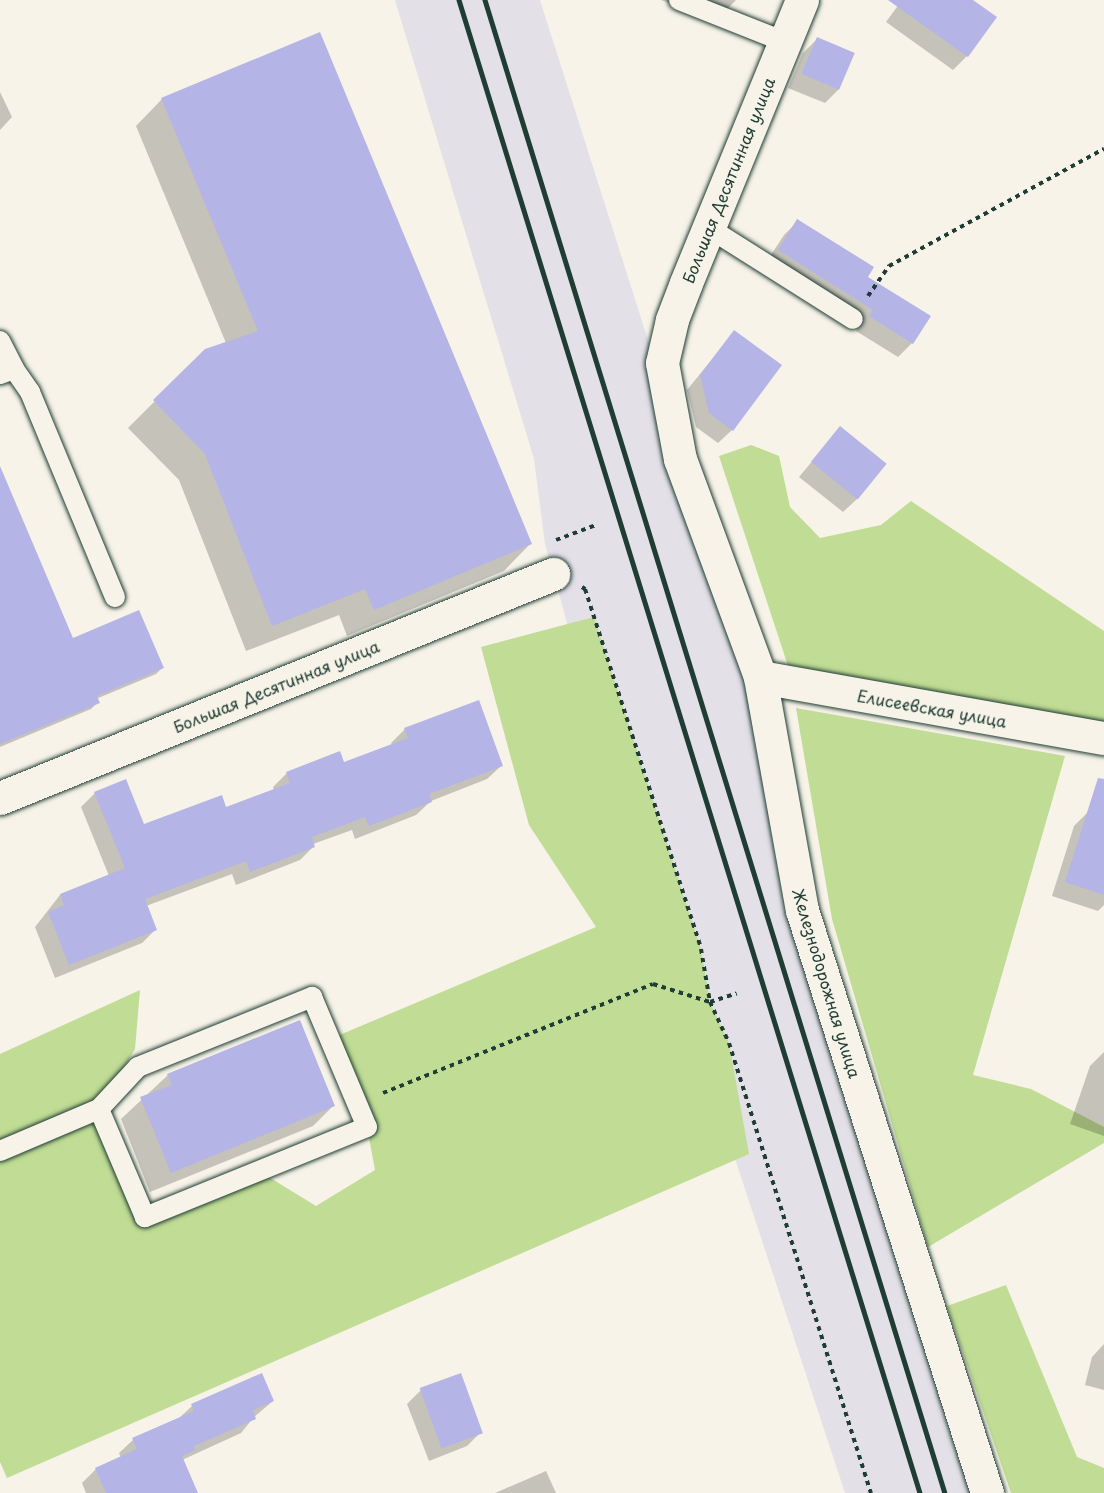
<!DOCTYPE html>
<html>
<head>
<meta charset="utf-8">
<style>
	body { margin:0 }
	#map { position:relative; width:1104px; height:1493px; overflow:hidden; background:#f7f3e8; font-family:"Playpen Sans",sans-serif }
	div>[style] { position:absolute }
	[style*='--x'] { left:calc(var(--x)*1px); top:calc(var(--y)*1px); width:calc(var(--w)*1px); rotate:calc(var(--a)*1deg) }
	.built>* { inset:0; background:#e3e0e7 }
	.green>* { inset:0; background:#c1dc94 }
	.shadow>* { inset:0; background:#0003 }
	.building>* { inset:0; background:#b4b4e6; transform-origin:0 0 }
	.path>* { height:4px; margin-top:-2px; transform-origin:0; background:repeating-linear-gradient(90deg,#1f3d34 0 4.5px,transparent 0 9px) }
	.roads { filter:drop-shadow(0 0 2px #1f3d34) drop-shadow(0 0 2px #1f3d34) }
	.service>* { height:20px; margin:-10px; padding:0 10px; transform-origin:10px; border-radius:10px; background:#f7f3e8 }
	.minor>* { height:33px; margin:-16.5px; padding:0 16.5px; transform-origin:16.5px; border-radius:16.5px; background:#f7f3e8 }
	.tertiary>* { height:33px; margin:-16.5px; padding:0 16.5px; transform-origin:16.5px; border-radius:16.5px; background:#f7f3e8 }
	.rail>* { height:4.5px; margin:-2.25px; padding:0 2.25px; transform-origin:2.25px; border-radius:2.25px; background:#1f3d34 }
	span { translate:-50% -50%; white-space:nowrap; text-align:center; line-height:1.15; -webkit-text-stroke:5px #f7f3e8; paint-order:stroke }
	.street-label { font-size:16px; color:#1f3d34 }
</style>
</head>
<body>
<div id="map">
	<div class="built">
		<i style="clip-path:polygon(395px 0,540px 0,654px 359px,750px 676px,979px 1493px,845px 1493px,614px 791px,545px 544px,534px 459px)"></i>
	</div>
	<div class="green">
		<i style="clip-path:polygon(751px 445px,779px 456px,790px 507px,820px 538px,881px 525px,911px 501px,1104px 631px,1104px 723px,788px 666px,719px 456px)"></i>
		<i style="clip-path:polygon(594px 617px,701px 949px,710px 1002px,729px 1043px,749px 1154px,7px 1478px,0 1462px,0 1054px,140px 990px,135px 1049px,99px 1109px,145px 1217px,259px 1171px,316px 1206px,375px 1170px,367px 1127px,330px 1039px,596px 927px,529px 825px,481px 647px)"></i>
		<i style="clip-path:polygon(796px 708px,1065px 756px,973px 1075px,1031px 1089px,1104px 1127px,1104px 1143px,928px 1247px,832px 919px)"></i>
		<i style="clip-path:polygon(1006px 1285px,1077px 1457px,1104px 1468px,1104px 1493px,1011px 1493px,947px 1306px)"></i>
	</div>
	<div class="shadow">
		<i style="clip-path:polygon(661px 0,736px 0,715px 22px)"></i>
		<i style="clip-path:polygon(902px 0,970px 0,967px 56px,953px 70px,886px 22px)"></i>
		<i style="clip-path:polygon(817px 39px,839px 89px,825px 103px,788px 88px,803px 53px)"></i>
		<i style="clip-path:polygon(0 92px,12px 117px,0 130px)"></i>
		<i style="clip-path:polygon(162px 99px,530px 544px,504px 571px,347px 636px,339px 615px,246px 651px,179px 480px,128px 428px,206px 350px,226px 343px,136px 126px)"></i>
		<i style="clip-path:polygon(798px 221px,866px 277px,929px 317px,912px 343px,898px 357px,856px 331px,860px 324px,765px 264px,784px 235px)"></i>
		<i style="clip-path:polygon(734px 332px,732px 430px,718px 443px,696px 427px,687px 390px)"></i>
		<i style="clip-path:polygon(840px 428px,857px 499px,843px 512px,799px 477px)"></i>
		<i style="clip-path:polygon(0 489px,72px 640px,163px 667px,156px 674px,96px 699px,98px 702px,91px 709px,0 747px)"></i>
		<i style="clip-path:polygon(405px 729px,501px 766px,487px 779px,431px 801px,416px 815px,355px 839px,352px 830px,313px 844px,314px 846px,300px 860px,236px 885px,232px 874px,146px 906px,156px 929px,142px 943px,55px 978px,35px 927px,60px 895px,109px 876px,81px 807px,95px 793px,143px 826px,225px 809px,274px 790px,273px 787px,287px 773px,343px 764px,392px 745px,391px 743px)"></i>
		<i style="clip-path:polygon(1088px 812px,1104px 818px,1104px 905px,1098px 911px,1052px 896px,1074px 826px)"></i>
		<i style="clip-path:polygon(1104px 1052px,1104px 1136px,1070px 1124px,1090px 1066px)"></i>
		<i style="clip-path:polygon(168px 1075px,333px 1106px,313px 1126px,150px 1192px,121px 1119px)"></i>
		<i style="clip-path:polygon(1104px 1344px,1104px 1390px,1085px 1385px,1092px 1357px)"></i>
		<i style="clip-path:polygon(421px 1390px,481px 1432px,467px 1446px,429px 1461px,407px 1404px)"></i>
		<i style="clip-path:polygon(273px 1401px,254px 1417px,241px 1433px,182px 1460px,190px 1493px,86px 1493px,82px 1483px,96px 1469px,121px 1458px,119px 1453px,133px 1440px,178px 1419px,192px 1406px)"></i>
		<i style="clip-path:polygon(546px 1471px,556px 1493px,495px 1493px)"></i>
	</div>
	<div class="building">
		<i style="clip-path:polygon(888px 0,973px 0,997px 17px,968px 57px)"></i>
		<i style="clip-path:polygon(320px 32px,532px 544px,374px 610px,365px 589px,272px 626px,205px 454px,153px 400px,205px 349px,258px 331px,161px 98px)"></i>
		<i style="left:817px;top:37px;width:41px;height:40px;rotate:23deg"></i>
		<i style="clip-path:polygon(797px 219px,874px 267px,868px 277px,931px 316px,913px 344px,869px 316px,873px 310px,778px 250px)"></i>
		<i style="clip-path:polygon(734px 330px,782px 365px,733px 431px,709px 413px,700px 375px)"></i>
		<i style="left:840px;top:426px;width:60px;height:46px;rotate:39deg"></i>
		<i style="clip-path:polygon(0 466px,73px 638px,139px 610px,164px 668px,97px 696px,100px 703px,0 744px)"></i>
		<i style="clip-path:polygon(479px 700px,503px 766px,429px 794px,432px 802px,369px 826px,365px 817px,312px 837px,315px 847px,250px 872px,246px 861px,145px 899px,157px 930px,69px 965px,48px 912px,64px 905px,60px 894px,125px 868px,94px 792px,126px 779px,144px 824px,222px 795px,226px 807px,290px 783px,286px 772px,340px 751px,344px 762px,408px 738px,404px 728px)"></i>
		<i style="clip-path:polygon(1098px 778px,1104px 779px,1104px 895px,1065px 882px)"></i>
		<i style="clip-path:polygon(300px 1020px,335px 1106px,171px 1173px,140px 1097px,172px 1085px,167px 1074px)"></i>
		<i style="clip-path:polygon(262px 1373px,274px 1401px,253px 1410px,256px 1419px,194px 1446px,195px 1450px,182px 1456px,198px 1493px,106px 1493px,95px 1468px,137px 1449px,132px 1438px,194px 1411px,191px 1404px)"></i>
		<i style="left:461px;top:1373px;width:64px;height:44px;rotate:70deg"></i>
	</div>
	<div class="path">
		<i style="--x:868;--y:296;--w:37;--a:-55"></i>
		<i style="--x:889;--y:266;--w:245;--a:-28.6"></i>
		<i style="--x:556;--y:540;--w:43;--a:-20.6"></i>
		<i style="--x:582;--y:587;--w:4;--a:34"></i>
		<i style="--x:585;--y:589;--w:378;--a:72.1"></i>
		<i style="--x:701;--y:949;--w:54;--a:80.4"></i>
		<i style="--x:710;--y:1002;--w:45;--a:65.1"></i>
		<i style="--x:729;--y:1043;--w:472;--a:72.5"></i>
		<i style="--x:383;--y:1093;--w:291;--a:-22"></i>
		<i style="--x:653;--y:984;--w:60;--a:17.5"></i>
		<i style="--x:710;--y:1002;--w:28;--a:-18"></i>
	</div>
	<div class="roads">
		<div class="service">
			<i style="--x:679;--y:0;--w:114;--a:21.6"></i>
			<i style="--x:709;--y:228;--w:170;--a:32.3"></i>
			<i style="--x:0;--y:341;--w:31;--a:63"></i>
			<i style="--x:0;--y:374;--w:15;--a:-20"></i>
			<i style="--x:14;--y:369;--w:28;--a:55"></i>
			<i style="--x:30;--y:392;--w:222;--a:67.5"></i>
			<i style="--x:0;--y:1151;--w:108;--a:-23"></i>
			<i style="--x:99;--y:1109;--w:57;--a:-47.1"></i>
			<i style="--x:138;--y:1067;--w:188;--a:-21.9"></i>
			<i style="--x:312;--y:997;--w:141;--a:67.1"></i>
			<i style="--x:367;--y:1127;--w:240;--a:157.9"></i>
			<i style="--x:145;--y:1217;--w:117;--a:-113.1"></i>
		</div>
		<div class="minor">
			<i style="--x:760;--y:677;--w:349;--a:10.1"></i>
			<i style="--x:0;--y:798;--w:597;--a:-22.05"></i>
		</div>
		<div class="tertiary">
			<i style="--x:802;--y:0;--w:306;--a:112.3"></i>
			<i style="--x:686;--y:283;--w:40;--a:111"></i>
			<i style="--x:672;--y:320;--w:44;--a:103.1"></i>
			<i style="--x:662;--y:363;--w:98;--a:79.4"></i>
			<i style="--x:680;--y:459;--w:232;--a:69.8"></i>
			<i style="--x:760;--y:677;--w:237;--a:79.8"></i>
			<i style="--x:802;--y:910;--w:612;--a:72.39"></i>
		</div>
	</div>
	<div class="rail">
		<i style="--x:459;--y:0;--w:1563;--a:72.84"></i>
		<i style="--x:485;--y:0;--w:1562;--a:72.88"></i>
	</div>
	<div class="street-label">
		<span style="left:728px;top:180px;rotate:-68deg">Большая Десятинная улица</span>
		<span style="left:276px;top:686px;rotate:-22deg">Большая Десятинная улица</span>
		<span style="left:932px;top:708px;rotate:10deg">Елисеевская улица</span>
		<span style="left:827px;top:983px;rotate:73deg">Железнодорожная улица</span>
	</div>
</div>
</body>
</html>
